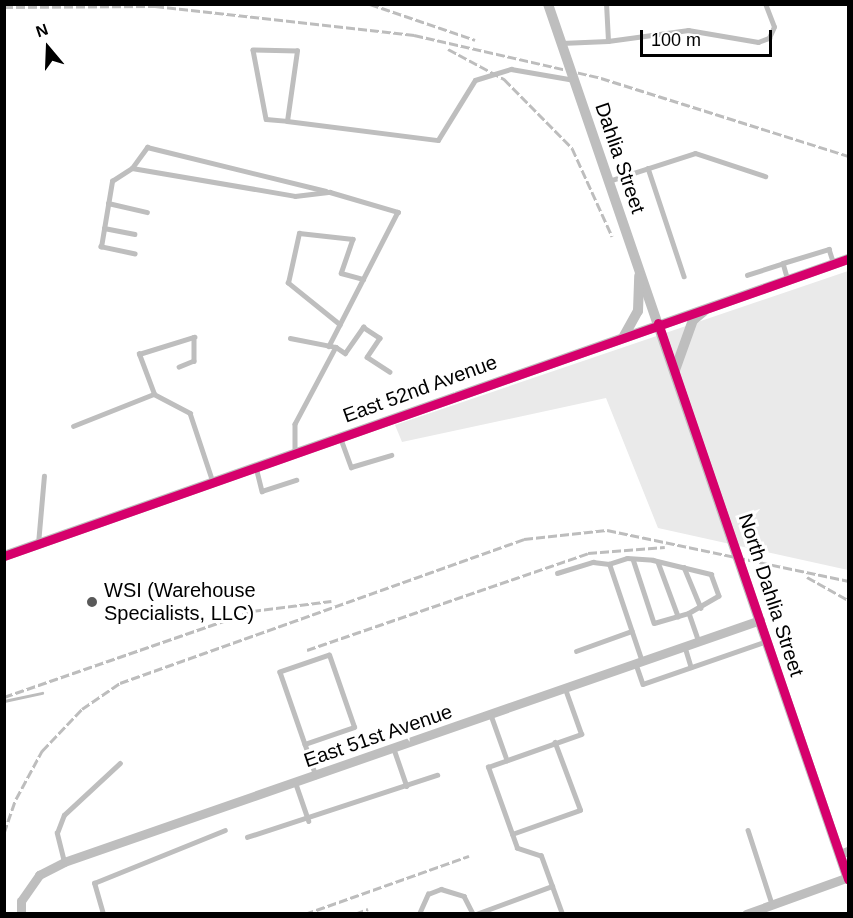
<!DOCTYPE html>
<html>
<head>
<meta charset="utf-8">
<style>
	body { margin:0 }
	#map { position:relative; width:853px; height:918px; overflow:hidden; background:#fff; font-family:Arial,sans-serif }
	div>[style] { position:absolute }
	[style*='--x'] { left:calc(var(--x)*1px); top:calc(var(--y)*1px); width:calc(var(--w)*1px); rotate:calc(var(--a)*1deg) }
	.green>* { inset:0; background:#eaeaea }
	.stream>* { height:3px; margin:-1.5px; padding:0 1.5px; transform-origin:1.5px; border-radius:1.5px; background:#bcbcbc }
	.service>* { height:4.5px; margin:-2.25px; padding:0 2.25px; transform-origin:2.25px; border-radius:2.25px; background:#bebebe }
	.minor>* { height:9px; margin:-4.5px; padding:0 4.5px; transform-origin:4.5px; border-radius:4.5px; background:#bebebe }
	.tertiary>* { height:10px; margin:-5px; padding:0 5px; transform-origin:5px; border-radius:5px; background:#bebebe }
	.rail>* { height:3px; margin-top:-1.5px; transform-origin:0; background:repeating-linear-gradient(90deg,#bdbdbd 0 9px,transparent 0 12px) }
	.cycleway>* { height:9px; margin:-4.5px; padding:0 4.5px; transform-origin:4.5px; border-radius:4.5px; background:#d6006c }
	.dots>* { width:16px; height:16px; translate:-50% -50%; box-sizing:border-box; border:3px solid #fff; border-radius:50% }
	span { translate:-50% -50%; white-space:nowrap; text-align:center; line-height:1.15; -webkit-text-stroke:6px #fff; paint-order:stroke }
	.street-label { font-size:20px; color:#000 }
	.poi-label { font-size:20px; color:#000 }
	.left { translate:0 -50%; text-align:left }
	.frame { position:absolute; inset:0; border:6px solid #000; pointer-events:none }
	.north { position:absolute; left:18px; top:18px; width:60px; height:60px; -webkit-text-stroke:4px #fff; paint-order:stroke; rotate:341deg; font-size:16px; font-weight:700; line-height:24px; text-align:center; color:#000 }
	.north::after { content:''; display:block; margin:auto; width:21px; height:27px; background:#000; clip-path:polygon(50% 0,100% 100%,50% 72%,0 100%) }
	.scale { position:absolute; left:640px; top:30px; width:132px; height:27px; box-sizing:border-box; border:3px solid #000; border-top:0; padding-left:8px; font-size:18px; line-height:21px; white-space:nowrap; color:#000; -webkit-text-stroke:4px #fff; paint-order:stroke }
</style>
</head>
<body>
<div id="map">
	<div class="green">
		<i style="clip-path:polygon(848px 271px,848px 570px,658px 528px,606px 398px,402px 442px,395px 425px)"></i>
	</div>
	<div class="stream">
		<i style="--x:4;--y:701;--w:39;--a:-12"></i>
	</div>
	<div class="service">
		<i style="--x:608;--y:41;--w:81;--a:-7.8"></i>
		<i style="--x:688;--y:30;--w:71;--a:9.7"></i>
		<i style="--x:758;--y:42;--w:12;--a:-20"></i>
		<i style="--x:769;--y:38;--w:12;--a:-66"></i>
		<i style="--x:774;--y:27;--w:25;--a:-111"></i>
		<i style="--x:561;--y:43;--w:47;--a:-2.4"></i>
		<i style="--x:608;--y:41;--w:37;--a:-93"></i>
		<i style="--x:287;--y:121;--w:71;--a:-81.9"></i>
		<i style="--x:297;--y:51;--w:44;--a:-178.7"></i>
		<i style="--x:253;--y:50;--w:70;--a:79.3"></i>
		<i style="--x:266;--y:119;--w:21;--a:5"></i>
		<i style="--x:287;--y:121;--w:152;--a:7.2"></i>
		<i style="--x:438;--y:140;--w:70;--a:-58.3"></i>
		<i style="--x:475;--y:80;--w:38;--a:-17"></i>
		<i style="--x:511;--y:69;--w:64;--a:9.9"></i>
		<i style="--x:132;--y:168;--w:26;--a:-54"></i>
		<i style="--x:147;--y:147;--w:184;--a:13.8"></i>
		<i style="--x:648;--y:168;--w:114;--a:71.6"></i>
		<i style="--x:609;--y:181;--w:90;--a:-18"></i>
		<i style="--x:695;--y:153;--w:74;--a:18.2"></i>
		<i style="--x:108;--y:203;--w:40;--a:13"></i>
		<i style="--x:104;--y:228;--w:31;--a:11"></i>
		<i style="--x:135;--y:254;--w:35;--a:-168"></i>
		<i style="--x:101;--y:247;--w:67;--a:-80.5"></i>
		<i style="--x:112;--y:181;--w:24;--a:-33"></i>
		<i style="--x:132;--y:168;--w:165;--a:9.7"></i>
		<i style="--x:295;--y:196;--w:35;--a:-7"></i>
		<i style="--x:330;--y:192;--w:71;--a:16.4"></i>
		<i style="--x:398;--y:212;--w:151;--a:117.2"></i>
		<i style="--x:783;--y:263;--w:48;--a:-16.9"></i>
		<i style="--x:829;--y:249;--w:16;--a:72"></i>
		<i style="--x:747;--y:275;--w:38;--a:-18"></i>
		<i style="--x:783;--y:263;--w:18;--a:74"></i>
		<i style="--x:340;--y:325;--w:67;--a:-141.1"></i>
		<i style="--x:288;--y:283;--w:51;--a:-77.6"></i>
		<i style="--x:299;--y:233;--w:54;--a:6.3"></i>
		<i style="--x:353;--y:239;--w:36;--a:109"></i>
		<i style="--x:341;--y:273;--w:23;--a:15"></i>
		<i style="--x:290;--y:338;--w:47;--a:11.1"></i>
		<i style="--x:336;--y:347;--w:87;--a:118"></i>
		<i style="--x:295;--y:424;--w:29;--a:90"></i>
		<i style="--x:336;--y:347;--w:11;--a:34"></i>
		<i style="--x:345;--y:353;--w:32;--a:-55"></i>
		<i style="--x:363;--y:327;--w:20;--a:33"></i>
		<i style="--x:380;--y:338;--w:23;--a:124"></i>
		<i style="--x:367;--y:357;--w:27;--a:33"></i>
		<i style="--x:154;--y:394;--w:43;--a:-110.6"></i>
		<i style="--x:139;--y:354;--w:58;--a:-17.2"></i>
		<i style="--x:194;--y:337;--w:24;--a:90"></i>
		<i style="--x:194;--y:361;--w:16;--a:158"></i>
		<i style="--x:73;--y:426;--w:87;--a:-21.6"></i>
		<i style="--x:154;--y:394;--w:41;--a:27.8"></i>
		<i style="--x:190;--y:413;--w:73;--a:71.6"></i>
		<i style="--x:341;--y:439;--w:30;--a:70"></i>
		<i style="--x:351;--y:467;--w:42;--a:-16.7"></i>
		<i style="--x:256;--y:467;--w:25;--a:76"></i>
		<i style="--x:262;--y:491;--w:36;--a:-18"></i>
		<i style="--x:38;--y:544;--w:68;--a:-85"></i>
		<i style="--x:633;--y:559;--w:67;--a:71.8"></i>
		<i style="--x:654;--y:623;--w:36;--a:-16"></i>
		<i style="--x:658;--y:562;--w:58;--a:69.7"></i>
		<i style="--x:684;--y:567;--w:44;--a:67.5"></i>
		<i style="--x:557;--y:573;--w:38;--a:-17"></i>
		<i style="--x:593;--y:562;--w:16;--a:7"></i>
		<i style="--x:685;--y:647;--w:21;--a:73"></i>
		<i style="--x:576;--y:651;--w:59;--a:-19.7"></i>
		<i style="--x:642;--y:662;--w:103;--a:-108.6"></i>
		<i style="--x:609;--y:564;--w:19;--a:-18"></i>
		<i style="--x:627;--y:558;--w:26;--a:4"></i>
		<i style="--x:653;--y:560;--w:60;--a:13.6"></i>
		<i style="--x:711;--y:574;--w:23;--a:70"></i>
		<i style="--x:719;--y:596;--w:34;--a:150"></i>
		<i style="--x:689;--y:613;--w:31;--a:71"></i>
		<i style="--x:636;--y:664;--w:21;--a:71"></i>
		<i style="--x:643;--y:684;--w:131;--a:-19.1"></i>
		<i style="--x:491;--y:715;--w:48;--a:70.4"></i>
		<i style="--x:305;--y:744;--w:52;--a:-19.1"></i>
		<i style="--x:354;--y:727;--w:76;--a:-109.1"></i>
		<i style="--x:329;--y:655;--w:52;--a:160.9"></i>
		<i style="--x:280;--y:672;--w:76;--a:70.9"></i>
		<i style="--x:305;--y:744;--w:34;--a:71"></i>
		<i style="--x:394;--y:749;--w:39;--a:71"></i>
		<i style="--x:296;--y:784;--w:39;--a:71"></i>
		<i style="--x:748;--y:830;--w:78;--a:72"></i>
		<i style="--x:512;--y:834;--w:72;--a:-19.4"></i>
		<i style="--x:580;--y:810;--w:72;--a:-110.5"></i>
		<i style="--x:247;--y:837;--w:200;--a:-18.1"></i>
		<i style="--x:64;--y:862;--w:30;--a:-104"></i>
		<i style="--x:57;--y:833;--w:19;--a:-69"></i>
		<i style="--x:64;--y:815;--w:76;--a:-42.9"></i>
		<i style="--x:103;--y:914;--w:32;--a:-106"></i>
		<i style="--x:94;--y:883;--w:141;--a:-22"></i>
		<i style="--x:419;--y:914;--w:22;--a:-66"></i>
		<i style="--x:428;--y:894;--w:14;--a:-21"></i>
		<i style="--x:441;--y:889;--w:24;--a:17"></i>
		<i style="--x:464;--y:896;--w:20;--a:63"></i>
		<i style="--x:476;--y:914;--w:81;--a:-20.2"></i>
		<i style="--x:562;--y:914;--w:62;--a:-109.9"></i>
		<i style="--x:541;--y:856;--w:25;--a:-162"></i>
		<i style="--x:517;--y:848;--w:86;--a:-109.7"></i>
		<i style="--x:488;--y:767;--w:99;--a:-19.5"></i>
		<i style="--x:581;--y:734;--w:48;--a:-109.6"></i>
	</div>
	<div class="minor">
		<i style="--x:840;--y:854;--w:9;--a:-21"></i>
		<i style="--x:21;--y:914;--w:13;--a:-90"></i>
		<i style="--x:21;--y:901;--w:32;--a:-55"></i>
		<i style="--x:39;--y:875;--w:28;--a:-27"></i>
		<i style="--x:64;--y:862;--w:737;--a:-19.17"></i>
		<i style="--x:746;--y:914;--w:109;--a:-19.9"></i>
	</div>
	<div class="tertiary">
		<i style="--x:548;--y:4;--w:925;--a:71.08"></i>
		<i style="--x:624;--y:336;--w:29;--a:-61"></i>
		<i style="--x:638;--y:311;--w:35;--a:-88"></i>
		<i style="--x:675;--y:370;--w:53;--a:-70.2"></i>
		<i style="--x:693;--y:320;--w:14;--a:-39"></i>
		<i style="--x:4;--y:556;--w:895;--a:-19.39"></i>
	</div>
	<div class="rail">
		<i style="--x:370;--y:4;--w:111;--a:18.9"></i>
		<i style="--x:4;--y:7;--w:151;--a:-0.4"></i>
		<i style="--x:155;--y:6;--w:261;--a:6.4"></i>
		<i style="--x:414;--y:35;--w:192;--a:12.9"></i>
		<i style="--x:601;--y:78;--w:259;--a:17.5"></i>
		<i style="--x:448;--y:49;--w:64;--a:28.2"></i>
		<i style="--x:504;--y:79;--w:97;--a:45.4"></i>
		<i style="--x:572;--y:148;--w:97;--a:65.6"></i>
		<i style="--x:807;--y:577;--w:47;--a:29.3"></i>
		<i style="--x:307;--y:650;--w:297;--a:-19"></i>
		<i style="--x:588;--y:553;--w:77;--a:-4.5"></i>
		<i style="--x:4;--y:697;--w:262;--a:-19.1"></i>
		<i style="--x:252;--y:611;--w:80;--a:-7.2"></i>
		<i style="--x:4;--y:833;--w:36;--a:-71"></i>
		<i style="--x:16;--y:799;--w:55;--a:-61.6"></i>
		<i style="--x:42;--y:751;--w:58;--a:-46.4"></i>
		<i style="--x:82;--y:709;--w:46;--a:-34.4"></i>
		<i style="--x:120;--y:683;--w:429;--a:-19.6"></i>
		<i style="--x:524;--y:539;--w:83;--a:-6.2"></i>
		<i style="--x:607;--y:530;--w:246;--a:11.9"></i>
		<i style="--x:305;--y:914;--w:174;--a:-19.5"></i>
		<i style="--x:355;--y:914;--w:14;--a:-21"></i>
	</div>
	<div class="cycleway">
		<i style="--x:658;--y:323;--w:588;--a:71.13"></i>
		<i style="--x:4;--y:556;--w:895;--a:-19.39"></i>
	</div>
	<div class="dots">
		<i style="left:92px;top:602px;background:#595959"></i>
	</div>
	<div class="street-label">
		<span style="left:620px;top:158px;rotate:71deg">Dahlia Street</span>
		<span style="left:420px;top:389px;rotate:-20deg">East 52nd Avenue</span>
		<span style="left:771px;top:595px;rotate:72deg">North Dahlia Street</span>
		<span style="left:378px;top:736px;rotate:-19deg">East 51st Avenue</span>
	</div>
	<div class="poi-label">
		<span class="left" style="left:104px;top:602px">WSI (Warehouse<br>Specialists, LLC)</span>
	</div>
	<div class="frame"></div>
	<div class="north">N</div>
	<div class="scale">100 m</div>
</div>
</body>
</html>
